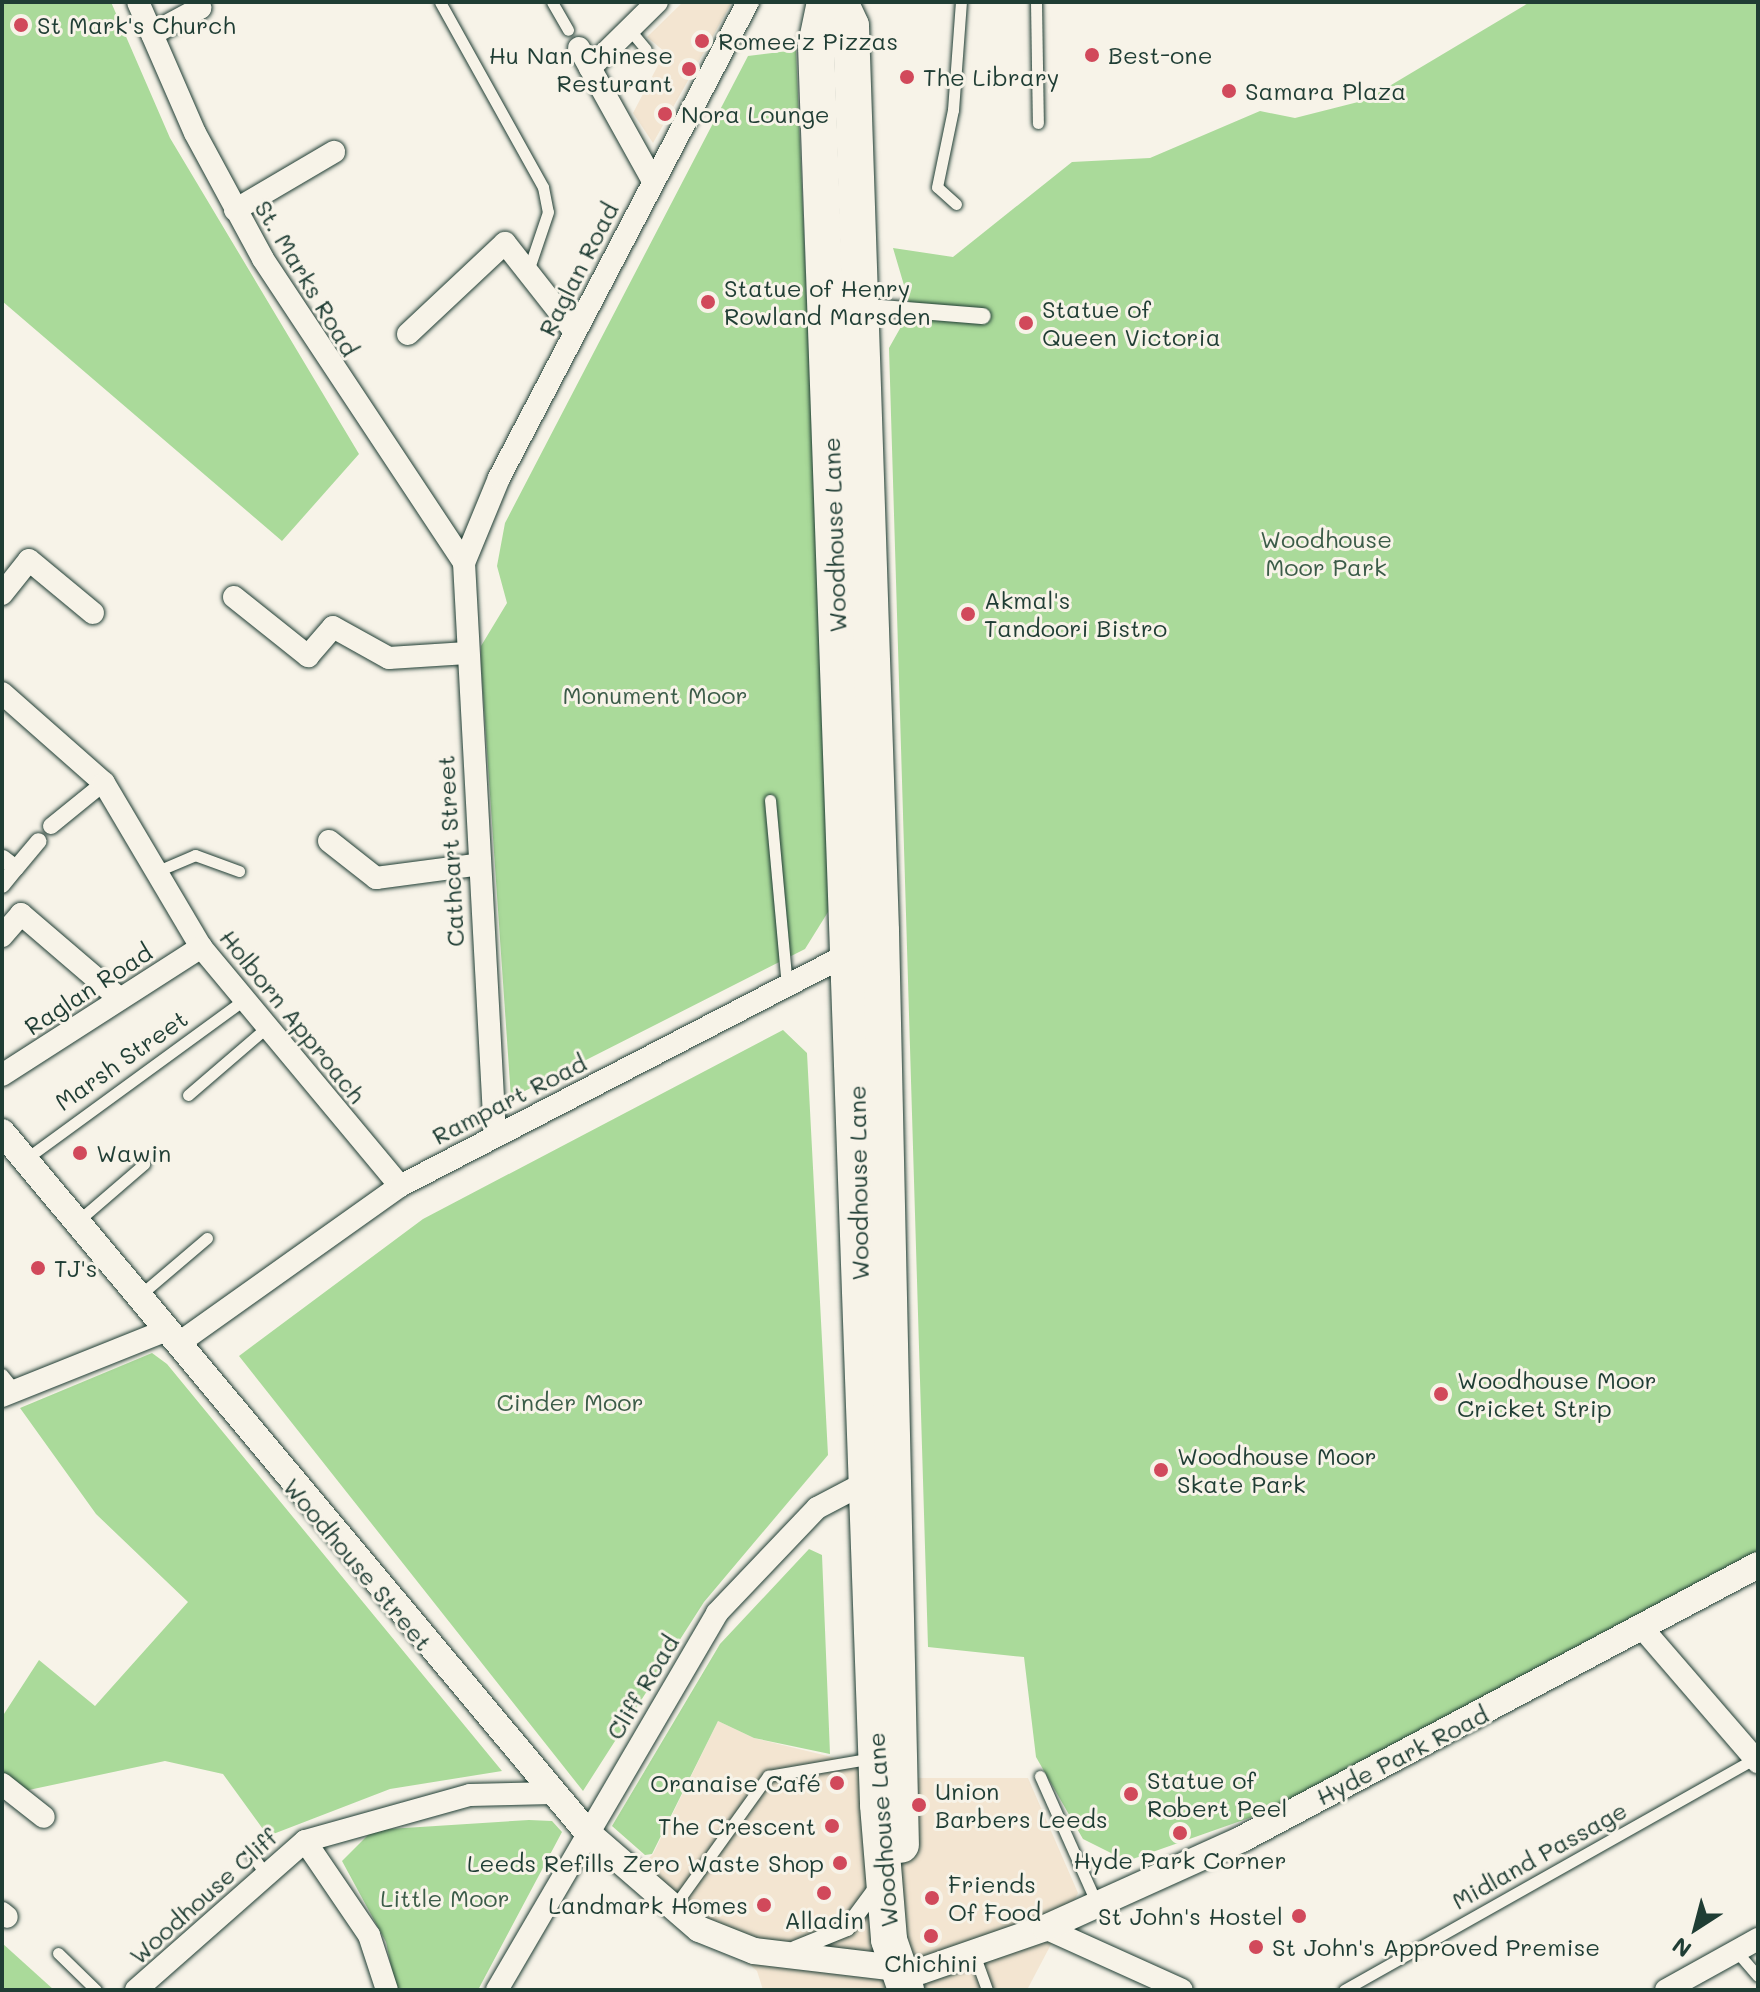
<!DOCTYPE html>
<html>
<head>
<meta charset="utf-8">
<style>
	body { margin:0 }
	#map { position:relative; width:1760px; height:1992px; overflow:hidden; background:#f7f3e8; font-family:Mali,sans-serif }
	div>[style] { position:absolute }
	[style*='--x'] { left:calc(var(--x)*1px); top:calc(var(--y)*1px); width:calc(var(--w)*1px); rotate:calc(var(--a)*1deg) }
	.built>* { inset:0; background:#f3e5d1 }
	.green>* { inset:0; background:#aada9a }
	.roads { filter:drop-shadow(0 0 2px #1f3d34) drop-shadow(0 0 2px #1f3d34) }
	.service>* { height:11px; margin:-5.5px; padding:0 5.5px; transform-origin:5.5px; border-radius:5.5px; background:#f7f3e8 }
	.pedestrian>* { height:16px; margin:-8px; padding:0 8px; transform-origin:8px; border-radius:8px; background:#f7f3e8 }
	.minor>* { height:22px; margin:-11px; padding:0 11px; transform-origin:11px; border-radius:11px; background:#f7f3e8 }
	.tertiary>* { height:26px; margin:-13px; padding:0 13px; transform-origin:13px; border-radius:13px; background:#f7f3e8 }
	.trunk>* { height:36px; margin:-18px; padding:0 18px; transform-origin:18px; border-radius:18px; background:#f7f3e8 }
	.dots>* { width:22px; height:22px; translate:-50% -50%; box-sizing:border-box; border:4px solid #f7f3e8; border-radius:50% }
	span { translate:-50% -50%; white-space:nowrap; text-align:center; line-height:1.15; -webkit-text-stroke:6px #f7f3e8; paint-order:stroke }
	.poi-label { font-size:24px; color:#1f3d34 }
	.left { translate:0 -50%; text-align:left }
	.right { translate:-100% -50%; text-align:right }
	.street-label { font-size:24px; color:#1f3d34 }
	.park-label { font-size:24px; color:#3b5c48 }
	.frame { position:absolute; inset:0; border:4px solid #1f3d34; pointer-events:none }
	.north { position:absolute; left:1656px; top:1888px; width:80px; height:80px; -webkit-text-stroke:6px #f7f3e8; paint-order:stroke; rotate:216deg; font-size:22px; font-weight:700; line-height:32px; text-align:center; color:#1f3d34 }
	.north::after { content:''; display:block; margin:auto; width:28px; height:36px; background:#1f3d34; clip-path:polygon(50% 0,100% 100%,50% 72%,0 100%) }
</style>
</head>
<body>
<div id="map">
	<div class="built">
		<i style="clip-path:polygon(683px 2px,732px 2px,653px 143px,633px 113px,665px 52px,647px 37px)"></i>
		<i style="clip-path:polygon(718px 1721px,754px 1738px,918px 1778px,1028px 1778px,1078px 1893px,1027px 1990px,763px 1990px,757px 1971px,725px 1943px,633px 1873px,653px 1854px)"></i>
	</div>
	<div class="green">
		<i style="clip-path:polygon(2px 2px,111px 2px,170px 138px,359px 454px,282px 541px,2px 301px)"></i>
		<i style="clip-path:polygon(1530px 2px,1758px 2px,1758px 1551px,1269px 1811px,1127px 1861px,1083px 1839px,1036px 1757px,1024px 1657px,928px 1647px,889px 348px,911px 309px,893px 248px,953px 257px,1072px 162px,1150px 158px,1260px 111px,1295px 118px,1366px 100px)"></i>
		<i style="clip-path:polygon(796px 50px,833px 904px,805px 949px,511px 1098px,481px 664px,481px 646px,507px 603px,497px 566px,505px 523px,748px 56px)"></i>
		<i style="clip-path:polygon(783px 1030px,807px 1053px,828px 1455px,704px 1602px,583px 1791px,239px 1356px,423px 1219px)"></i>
		<i style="clip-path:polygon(152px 1353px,167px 1364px,502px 1771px,390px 1789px,268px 1836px,223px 1774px,165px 1761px,24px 1791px,2px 1772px,2px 1717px,39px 1660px,95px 1706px,188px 1602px,96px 1514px,20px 1408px)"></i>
		<i style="clip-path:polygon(809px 1549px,822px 1555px,830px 1754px,754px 1738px,718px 1721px,652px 1854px,645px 1855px,612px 1826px,720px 1644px)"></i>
		<i style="clip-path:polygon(529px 1820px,552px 1821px,562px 1832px,478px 1990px,396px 1990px,386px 1942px,342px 1861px,373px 1830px)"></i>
		<i style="clip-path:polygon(2px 1943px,54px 1990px,2px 1990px)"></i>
	</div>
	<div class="roads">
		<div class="service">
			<i style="--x:440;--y:2;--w:212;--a:60.9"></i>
			<i style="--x:543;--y:187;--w:25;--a:79"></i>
			<i style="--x:548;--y:212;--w:62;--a:108.7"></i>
			<i style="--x:552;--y:2;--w:32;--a:60"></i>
			<i style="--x:1036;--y:2;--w:121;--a:89.1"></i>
			<i style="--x:629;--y:29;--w:26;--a:50"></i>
			<i style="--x:956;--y:204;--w:25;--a:-138"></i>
			<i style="--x:937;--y:187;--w:79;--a:-78.3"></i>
			<i style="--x:953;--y:110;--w:108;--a:-85.8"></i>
			<i style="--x:770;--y:800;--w:187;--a:84.8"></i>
			<i style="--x:160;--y:870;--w:38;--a:-23"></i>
			<i style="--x:195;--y:855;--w:47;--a:20"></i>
			<i style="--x:188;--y:1095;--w:103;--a:-40.7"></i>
			<i style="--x:27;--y:1158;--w:266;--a:-36.1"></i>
			<i style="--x:79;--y:1220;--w:86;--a:-40.7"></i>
			<i style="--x:140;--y:1295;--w:88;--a:-40.4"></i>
			<i style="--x:2;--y:1374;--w:19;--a:51"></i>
			<i style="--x:1040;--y:1776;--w:140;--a:66"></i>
			<i style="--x:251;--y:1853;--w:27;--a:56"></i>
			<i style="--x:673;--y:1908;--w:163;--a:-54.3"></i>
			<i style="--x:768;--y:1776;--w:107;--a:-9.7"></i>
			<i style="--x:1736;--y:1951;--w:33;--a:49"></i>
			<i style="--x:58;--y:1953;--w:53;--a:44.2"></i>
			<i style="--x:974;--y:1954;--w:38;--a:70"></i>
			<i style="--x:1344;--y:1990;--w:472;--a:-29.4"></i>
		</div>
		<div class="pedestrian">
			<i style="--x:858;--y:306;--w:125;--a:4.6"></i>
			<i style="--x:51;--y:826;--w:68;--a:-39.1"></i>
			<i style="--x:3;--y:858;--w:16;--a:38"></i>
			<i style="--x:16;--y:868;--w:35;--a:-50"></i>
			<i style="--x:2;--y:885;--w:22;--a:-51"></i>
			<i style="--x:795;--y:1949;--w:56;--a:-22"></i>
			<i style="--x:847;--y:1928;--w:52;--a:-53.6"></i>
		</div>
		<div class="minor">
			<i style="--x:138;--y:2;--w:143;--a:66.5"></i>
			<i style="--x:195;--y:133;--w:143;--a:61.6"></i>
			<i style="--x:263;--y:259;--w:364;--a:56.5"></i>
			<i style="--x:152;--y:34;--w:55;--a:-28.4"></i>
			<i style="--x:200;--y:8;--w:7;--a:-124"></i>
			<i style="--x:579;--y:48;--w:152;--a:60.9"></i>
			<i style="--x:590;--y:68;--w:94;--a:-44.6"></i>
			<i style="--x:235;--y:210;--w:115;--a:-30.4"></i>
			<i style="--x:408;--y:334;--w:133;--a:-43.2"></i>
			<i style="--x:505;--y:243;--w:113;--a:51.8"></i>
			<i style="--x:2;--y:594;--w:43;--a:-51.5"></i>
			<i style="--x:29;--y:560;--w:83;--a:39.6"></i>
			<i style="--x:234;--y:597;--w:95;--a:38.6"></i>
			<i style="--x:308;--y:656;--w:38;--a:-49"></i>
			<i style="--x:333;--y:627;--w:64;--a:29"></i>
			<i style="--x:389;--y:658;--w:78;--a:-3.7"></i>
			<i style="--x:2;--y:693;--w:136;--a:41.4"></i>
			<i style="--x:104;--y:783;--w:191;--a:59.4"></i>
			<i style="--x:201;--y:947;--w:311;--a:50.2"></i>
			<i style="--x:329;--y:841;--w:60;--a:38.2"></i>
			<i style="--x:376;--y:878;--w:100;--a:-7.5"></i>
			<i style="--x:2;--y:936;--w:29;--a:-49"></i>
			<i style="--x:21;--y:914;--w:130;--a:40.6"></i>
			<i style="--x:2;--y:1075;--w:237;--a:-32.7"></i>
			<i style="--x:495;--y:1135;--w:573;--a:-93.1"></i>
			<i style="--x:464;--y:563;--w:92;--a:-67.6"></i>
			<i style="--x:499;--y:478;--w:537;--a:-62.39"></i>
			<i style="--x:179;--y:1343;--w:271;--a:-35.4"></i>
			<i style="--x:400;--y:1186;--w:511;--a:-27.37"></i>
			<i style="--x:2;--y:1396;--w:178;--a:-21.8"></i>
			<i style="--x:1643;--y:1629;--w:176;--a:49.2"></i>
			<i style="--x:2;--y:1784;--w:53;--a:38.2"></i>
			<i style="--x:305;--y:1841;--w:114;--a:55.8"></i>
			<i style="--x:369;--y:1935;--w:58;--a:71.9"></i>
			<i style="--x:2;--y:1913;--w:6;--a:39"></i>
			<i style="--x:1045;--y:1928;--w:150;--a:24.3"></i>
			<i style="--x:136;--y:1990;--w:225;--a:-41.4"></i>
			<i style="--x:305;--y:1841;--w:171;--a:-15.6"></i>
			<i style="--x:470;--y:1795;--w:82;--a:-1.4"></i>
			<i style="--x:497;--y:1990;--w:436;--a:-59.7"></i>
			<i style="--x:717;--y:1613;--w:145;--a:-46.4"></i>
			<i style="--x:817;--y:1508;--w:64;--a:-27.8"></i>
			<i style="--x:1666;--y:1990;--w:105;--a:-29"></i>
		</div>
		<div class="tertiary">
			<i style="--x:2;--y:1132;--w:914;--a:50.11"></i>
			<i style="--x:588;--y:1833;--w:147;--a:40.9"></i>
			<i style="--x:699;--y:1929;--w:59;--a:21.8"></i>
			<i style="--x:754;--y:1951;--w:168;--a:6.8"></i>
			<i style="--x:921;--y:1971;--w:131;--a:-19.1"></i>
			<i style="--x:1045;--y:1928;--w:216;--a:-24.3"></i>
			<i style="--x:1242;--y:1839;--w:584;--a:-27.97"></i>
		</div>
		<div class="trunk">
			<i style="--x:825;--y:2;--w:44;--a:101.8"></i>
			<i style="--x:816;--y:45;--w:1761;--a:87.98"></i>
			<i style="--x:878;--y:1805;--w:135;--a:85.3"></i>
			<i style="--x:889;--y:1940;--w:53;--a:71.2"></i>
			<i style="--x:840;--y:2;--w:26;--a:65"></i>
			<i style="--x:851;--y:26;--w:905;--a:88.1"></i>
			<i style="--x:881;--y:931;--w:914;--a:88.75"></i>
		</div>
	</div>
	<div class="dots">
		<i style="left:21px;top:25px;background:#d1495b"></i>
		<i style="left:702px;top:41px;background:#d1495b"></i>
		<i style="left:1092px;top:55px;background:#d1495b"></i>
		<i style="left:689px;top:69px;background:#d1495b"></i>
		<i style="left:907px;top:77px;background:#d1495b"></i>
		<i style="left:1229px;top:91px;background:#d1495b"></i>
		<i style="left:665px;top:114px;background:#d1495b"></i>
		<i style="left:708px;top:302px;background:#d1495b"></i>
		<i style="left:1026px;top:323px;background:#d1495b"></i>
		<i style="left:968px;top:614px;background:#d1495b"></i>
		<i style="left:80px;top:1153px;background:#d1495b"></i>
		<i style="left:38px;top:1268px;background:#d1495b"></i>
		<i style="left:1441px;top:1394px;background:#d1495b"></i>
		<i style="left:1161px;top:1470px;background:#d1495b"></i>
		<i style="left:837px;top:1783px;background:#d1495b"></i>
		<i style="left:1131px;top:1794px;background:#d1495b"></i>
		<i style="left:919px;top:1805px;background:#d1495b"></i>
		<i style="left:832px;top:1826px;background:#d1495b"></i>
		<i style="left:1180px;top:1833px;background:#d1495b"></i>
		<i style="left:840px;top:1863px;background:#d1495b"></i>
		<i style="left:824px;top:1893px;background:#d1495b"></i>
		<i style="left:932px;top:1898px;background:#d1495b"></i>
		<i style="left:764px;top:1905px;background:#d1495b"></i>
		<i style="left:1299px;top:1916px;background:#d1495b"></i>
		<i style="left:931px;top:1936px;background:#d1495b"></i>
		<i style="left:1256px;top:1947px;background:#d1495b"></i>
	</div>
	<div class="poi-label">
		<span class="left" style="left:37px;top:25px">St Mark's Church</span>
		<span class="left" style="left:718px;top:41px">Romee'z Pizzas</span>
		<span class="right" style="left:673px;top:69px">Hu Nan Chinese<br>Resturant</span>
		<span class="left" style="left:1108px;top:55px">Best-one</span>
		<span class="left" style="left:923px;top:77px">The Library</span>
		<span class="left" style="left:1245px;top:91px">Samara Plaza</span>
		<span class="left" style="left:681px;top:114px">Nora Lounge</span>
		<span class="left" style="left:724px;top:302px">Statue of Henry<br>Rowland Marsden</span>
		<span class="left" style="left:1042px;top:323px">Statue of<br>Queen Victoria</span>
		<span class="left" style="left:984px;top:614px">Akmal's<br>Tandoori Bistro</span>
		<span class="left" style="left:96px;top:1153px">Wawin</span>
		<span class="left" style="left:54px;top:1268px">TJ's</span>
		<span class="left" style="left:1457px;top:1394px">Woodhouse Moor<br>Cricket Strip</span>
		<span class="left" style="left:1177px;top:1470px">Woodhouse Moor<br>Skate Park</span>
		<span class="left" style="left:1147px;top:1794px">Statue of<br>Robert Peel</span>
		<span class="right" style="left:821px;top:1783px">Oranaise Café</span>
		<span class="left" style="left:935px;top:1805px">Union<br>Barbers Leeds</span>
		<span class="right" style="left:816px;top:1826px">The Crescent</span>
		<span style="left:1180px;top:1860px">Hyde Park Corner</span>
		<span class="right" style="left:824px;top:1863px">Leeds Refills Zero Waste Shop</span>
		<span class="left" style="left:948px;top:1898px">Friends<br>Of Food</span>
		<span class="right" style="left:748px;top:1905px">Landmark Homes</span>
		<span class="right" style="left:1283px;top:1916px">St John's Hostel</span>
		<span style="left:824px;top:1920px">Alladin</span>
		<span class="left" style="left:1272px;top:1947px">St John's Approved Premise</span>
		<span style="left:931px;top:1963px">Chichini</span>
	</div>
	<div class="street-label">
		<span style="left:578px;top:269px;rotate:-63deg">Raglan Road</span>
		<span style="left:307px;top:278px;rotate:59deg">St. Marks Road</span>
		<span style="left:834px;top:535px;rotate:-92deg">Woodhouse Lane</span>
		<span style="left:450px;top:851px;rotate:-93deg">Cathcart Street</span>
		<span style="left:88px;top:989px;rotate:-33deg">Raglan Road</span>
		<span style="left:293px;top:1016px;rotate:51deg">Holborn Approach</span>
		<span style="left:121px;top:1060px;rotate:-35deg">Marsh Street</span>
		<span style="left:509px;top:1099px;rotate:-27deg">Rampart Road</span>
		<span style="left:858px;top:1183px;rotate:-91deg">Woodhouse Lane</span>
		<span style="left:358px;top:1564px;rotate:50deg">Woodhouse Street</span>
		<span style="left:642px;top:1687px;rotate:-59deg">Cliff Road</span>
		<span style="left:1402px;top:1755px;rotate:-27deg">Hyde Park Road</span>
		<span style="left:882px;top:1830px;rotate:-94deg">Woodhouse Lane</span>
		<span style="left:1539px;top:1855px;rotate:-29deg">Midland Passage</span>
		<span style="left:203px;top:1896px;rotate:-42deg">Woodhouse Cliff</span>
	</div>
	<div class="park-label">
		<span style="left:1326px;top:553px">Woodhouse<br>Moor Park</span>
		<span style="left:655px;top:695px">Monument Moor</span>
		<span style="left:570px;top:1402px">Cinder Moor</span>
		<span style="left:445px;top:1898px">Little Moor</span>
	</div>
	<div class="frame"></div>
	<div class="north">N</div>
</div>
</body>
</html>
